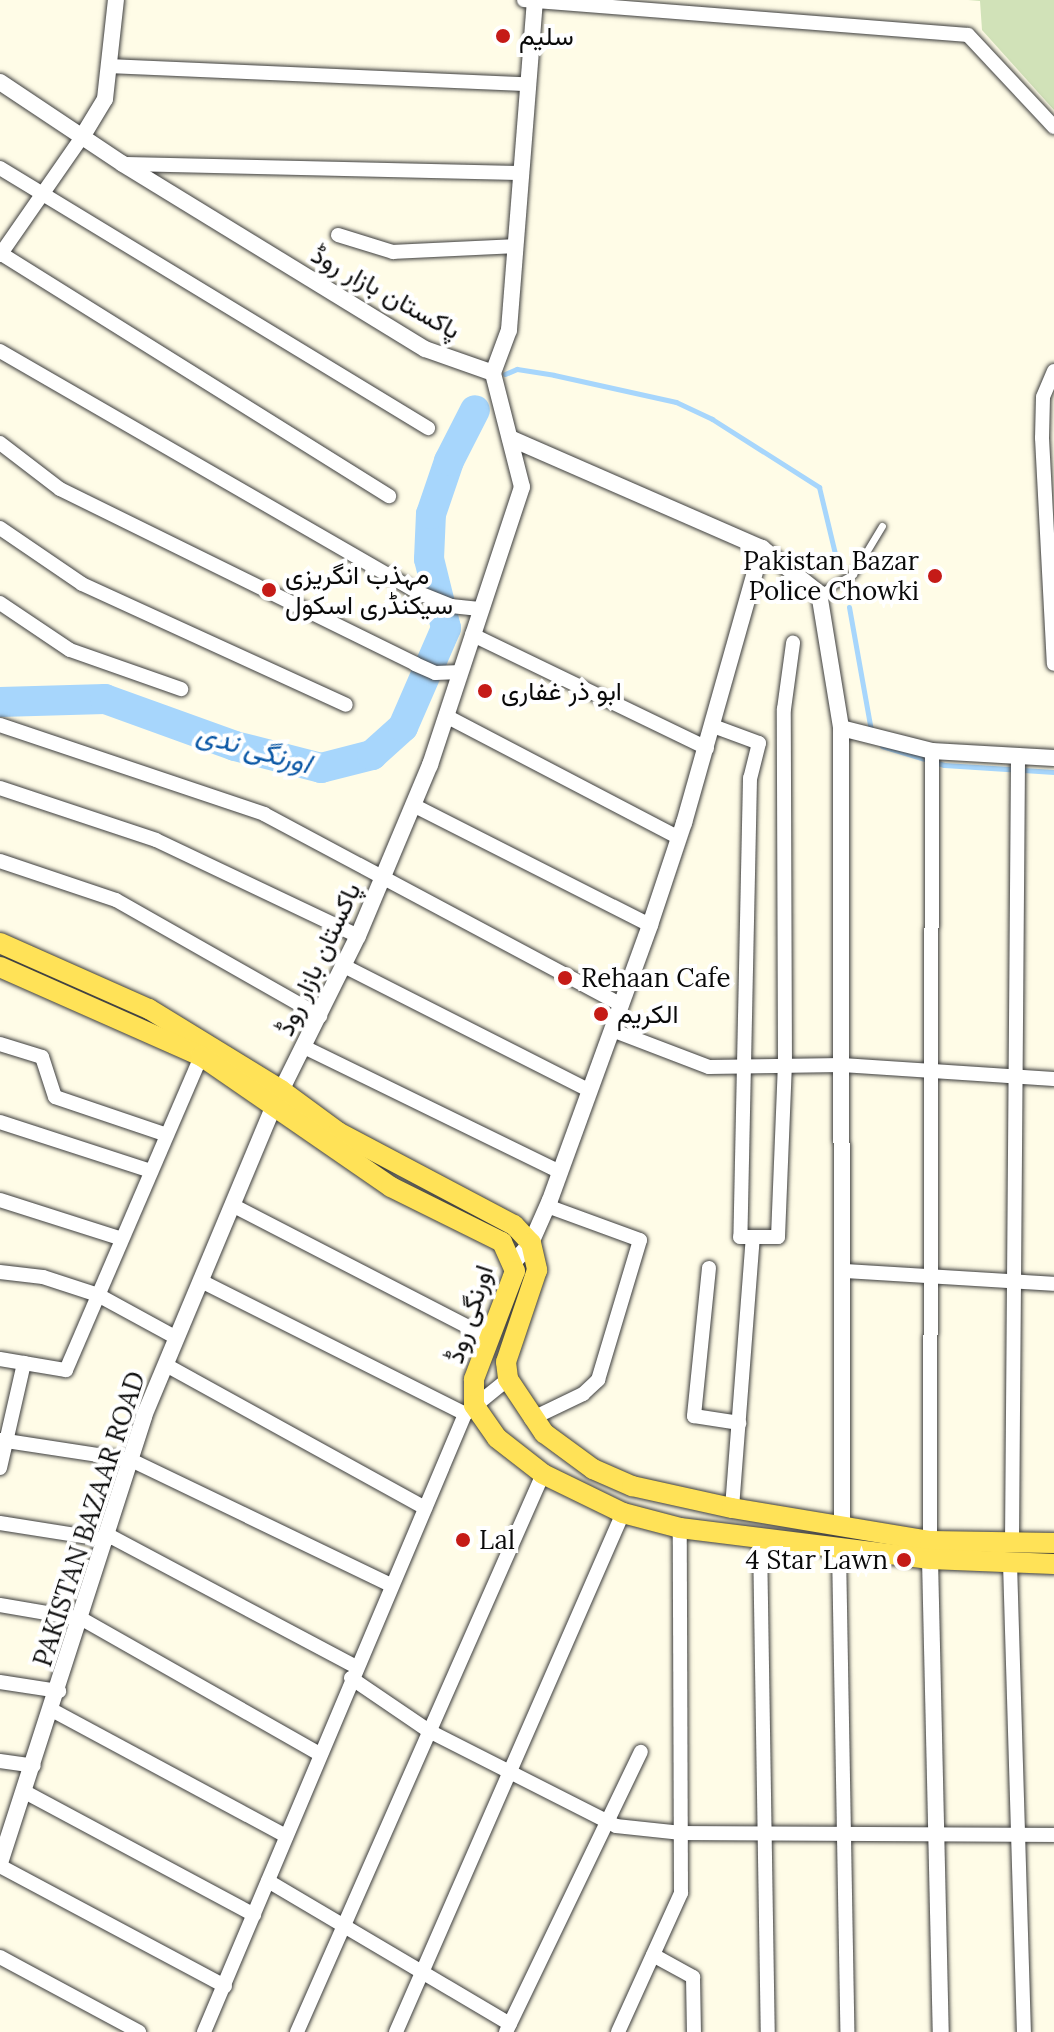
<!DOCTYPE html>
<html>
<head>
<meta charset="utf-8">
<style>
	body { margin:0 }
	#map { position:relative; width:1054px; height:2032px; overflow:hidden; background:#fffce7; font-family:Lora,Vazirmatn,serif }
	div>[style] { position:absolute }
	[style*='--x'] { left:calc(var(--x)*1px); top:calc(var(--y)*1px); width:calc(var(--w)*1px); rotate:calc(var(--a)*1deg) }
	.cemetery>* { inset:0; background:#d1e2b8 }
	.stream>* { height:5px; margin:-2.5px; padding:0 2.5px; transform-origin:2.5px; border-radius:2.5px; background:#a7d6fc }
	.river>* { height:30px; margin:-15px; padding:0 15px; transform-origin:15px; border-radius:15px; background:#a7d6fc }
	.roads { filter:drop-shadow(0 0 2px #3d3d3d) drop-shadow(0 0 2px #3d3d3d) }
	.service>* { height:7px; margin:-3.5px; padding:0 3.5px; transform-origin:3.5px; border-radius:3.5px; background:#fff }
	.minor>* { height:14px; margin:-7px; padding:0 7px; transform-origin:7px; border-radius:7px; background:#fff }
	.tertiary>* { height:16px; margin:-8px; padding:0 8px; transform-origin:8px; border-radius:8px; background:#fff }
	.primary>* { height:20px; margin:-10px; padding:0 10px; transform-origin:10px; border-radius:10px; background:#ffe257 }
	.dots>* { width:22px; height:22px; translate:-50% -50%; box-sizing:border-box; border:4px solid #fff; border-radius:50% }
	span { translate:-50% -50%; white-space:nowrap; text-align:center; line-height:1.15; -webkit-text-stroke:8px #fff; paint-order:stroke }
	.poi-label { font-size:26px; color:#0a0a0a }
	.left { translate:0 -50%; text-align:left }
	.right { translate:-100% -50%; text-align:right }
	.street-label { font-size:26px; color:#0a0a0a }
	.water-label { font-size:28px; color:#0a57a5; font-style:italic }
</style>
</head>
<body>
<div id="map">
	<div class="cemetery">
		<i style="clip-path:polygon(968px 0,1054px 0,1054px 110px,982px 30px,980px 1px)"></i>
	</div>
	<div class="stream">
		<i style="--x:505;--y:374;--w:13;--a:-23"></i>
		<i style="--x:517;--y:369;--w:37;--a:9"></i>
		<i style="--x:554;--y:375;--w:125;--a:12.5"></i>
		<i style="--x:676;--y:402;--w:40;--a:25"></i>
		<i style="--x:712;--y:419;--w:127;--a:32.4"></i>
		<i style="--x:819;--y:487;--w:77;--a:76.5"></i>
		<i style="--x:849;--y:607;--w:126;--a:79.9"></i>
		<i style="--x:882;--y:746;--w:65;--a:17"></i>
		<i style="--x:944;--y:765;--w:110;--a:3.6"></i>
	</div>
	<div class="river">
		<i style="--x:0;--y:702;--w:105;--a:-1.6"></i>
		<i style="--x:105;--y:699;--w:138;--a:19.9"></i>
		<i style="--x:235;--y:746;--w:89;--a:14.3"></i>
		<i style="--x:321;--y:768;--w:53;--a:-14.3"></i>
		<i style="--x:372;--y:755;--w:42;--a:-42.1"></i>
		<i style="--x:403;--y:727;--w:108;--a:-66.5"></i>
		<i style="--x:446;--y:628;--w:71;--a:-103.8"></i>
		<i style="--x:429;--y:559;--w:45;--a:-87.5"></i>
		<i style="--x:431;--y:514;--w:56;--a:-71.2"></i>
		<i style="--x:449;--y:461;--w:57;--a:-63"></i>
	</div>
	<div class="roads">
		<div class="service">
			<i style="--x:819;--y:593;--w:39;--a:-29"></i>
			<i style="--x:853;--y:574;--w:56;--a:-58.9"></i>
		</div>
		<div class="minor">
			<i style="--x:524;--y:0;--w:445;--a:4.5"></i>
			<i style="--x:968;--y:35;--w:126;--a:46.9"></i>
			<i style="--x:109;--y:66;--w:420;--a:2.5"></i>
			<i style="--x:123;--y:164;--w:399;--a:1.3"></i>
			<i style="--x:0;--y:168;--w:501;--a:31.28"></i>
			<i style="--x:338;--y:235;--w:58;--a:17.2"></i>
			<i style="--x:393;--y:252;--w:123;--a:-2.8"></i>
			<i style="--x:0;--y:253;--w:459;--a:32"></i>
			<i style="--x:0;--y:255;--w:144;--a:-55.2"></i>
			<i style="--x:0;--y:351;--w:484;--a:30"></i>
			<i style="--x:419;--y:593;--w:35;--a:22"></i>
			<i style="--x:451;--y:606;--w:31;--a:6"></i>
			<i style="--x:1054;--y:371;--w:28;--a:113"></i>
			<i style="--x:1043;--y:397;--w:41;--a:91.4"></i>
			<i style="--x:1042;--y:438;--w:226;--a:87"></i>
			<i style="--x:0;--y:443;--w:76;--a:37.5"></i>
			<i style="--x:60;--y:489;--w:396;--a:26.2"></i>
			<i style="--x:415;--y:664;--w:22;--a:24"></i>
			<i style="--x:435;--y:673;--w:26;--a:-2"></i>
			<i style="--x:0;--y:528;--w:99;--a:34.3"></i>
			<i style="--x:82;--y:584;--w:290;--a:24.6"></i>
			<i style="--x:0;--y:603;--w:84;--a:33.9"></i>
			<i style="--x:70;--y:650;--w:118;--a:19.4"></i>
			<i style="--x:473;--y:635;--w:260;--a:25.8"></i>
			<i style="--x:446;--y:716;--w:263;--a:27.6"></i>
			<i style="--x:0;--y:725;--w:279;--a:18.6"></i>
			<i style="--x:264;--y:814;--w:405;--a:28.1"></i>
			<i style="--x:713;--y:726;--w:49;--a:20.3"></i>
			<i style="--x:759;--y:743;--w:36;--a:104"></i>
			<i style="--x:750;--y:778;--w:459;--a:91.2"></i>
			<i style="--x:740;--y:1237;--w:38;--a:0"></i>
			<i style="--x:778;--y:1237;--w:171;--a:-87.7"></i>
			<i style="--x:785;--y:1066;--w:357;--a:-90.2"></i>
			<i style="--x:784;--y:709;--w:67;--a:-82.2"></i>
			<i style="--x:0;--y:788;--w:164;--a:18.4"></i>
			<i style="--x:156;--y:840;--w:224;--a:25.4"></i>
			<i style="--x:413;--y:805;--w:266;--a:26.9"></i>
			<i style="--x:0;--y:861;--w:122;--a:18.6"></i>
			<i style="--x:116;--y:900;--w:235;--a:29.6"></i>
			<i style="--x:344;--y:966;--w:276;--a:26.9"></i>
			<i style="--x:612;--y:1030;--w:104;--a:20.9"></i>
			<i style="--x:709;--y:1067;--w:133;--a:-0.9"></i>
			<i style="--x:842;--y:1065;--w:212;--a:3.8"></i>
			<i style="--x:0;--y:1044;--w:44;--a:17.2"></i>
			<i style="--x:42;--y:1057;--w:42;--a:72"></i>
			<i style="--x:55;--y:1097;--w:118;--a:18.7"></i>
			<i style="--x:304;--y:1047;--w:285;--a:26"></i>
			<i style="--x:0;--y:1122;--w:159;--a:18"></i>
			<i style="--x:0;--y:1200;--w:128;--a:17.7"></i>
			<i style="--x:234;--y:1206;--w:286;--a:27.3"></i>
			<i style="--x:709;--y:1268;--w:149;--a:95.8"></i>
			<i style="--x:694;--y:1416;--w:46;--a:8.8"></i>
			<i style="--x:844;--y:1271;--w:210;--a:3.5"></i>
			<i style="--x:0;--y:1272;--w:43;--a:6.6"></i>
			<i style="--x:43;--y:1277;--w:58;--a:18.1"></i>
			<i style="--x:98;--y:1295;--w:90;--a:28.6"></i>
			<i style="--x:201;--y:1281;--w:296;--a:26.7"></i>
			<i style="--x:0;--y:1359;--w:67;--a:9.5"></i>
			<i style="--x:66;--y:1370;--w:342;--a:-66.7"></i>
			<i style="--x:166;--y:1365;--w:296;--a:28.9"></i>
			<i style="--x:531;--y:1419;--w:58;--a:-25.7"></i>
			<i style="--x:583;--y:1394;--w:21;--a:-43"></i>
			<i style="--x:598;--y:1380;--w:146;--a:-73.3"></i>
			<i style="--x:640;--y:1240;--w:99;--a:-159.9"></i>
			<i style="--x:0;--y:1440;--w:133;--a:8.7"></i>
			<i style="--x:131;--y:1460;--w:288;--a:25.7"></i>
			<i style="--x:0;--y:1468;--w:108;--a:-77.1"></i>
			<i style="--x:732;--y:1508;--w:271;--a:-85.6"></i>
			<i style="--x:0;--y:1523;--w:108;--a:9"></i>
			<i style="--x:108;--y:1535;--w:281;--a:28"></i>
			<i style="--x:760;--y:1539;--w:493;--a:89.1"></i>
			<i style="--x:1012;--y:1542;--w:787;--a:-89.56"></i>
			<i style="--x:839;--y:1550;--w:482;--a:89"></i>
			<i style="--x:930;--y:1550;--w:799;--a:-89.86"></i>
			<i style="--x:1010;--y:1563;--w:469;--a:88.3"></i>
			<i style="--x:0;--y:1605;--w:83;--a:9.7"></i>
			<i style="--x:82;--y:1619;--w:274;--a:29.6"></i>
			<i style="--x:351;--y:1678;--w:94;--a:34.2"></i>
			<i style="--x:429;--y:1731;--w:210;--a:26.9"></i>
			<i style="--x:616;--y:1826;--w:66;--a:6.1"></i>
			<i style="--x:682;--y:1833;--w:372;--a:0.3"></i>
			<i style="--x:0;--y:1682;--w:60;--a:8.7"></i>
			<i style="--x:52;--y:1710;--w:266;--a:28.3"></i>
			<i style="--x:0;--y:1761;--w:34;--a:8"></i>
			<i style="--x:25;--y:1792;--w:260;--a:28.2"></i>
			<i style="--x:0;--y:1866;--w:255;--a:28.1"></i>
			<i style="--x:268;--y:1881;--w:281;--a:30.6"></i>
			<i style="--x:653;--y:1955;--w:46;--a:28.8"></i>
			<i style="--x:693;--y:1977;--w:55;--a:89"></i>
			<i style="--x:0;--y:1957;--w:158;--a:28.3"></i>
			<i style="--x:204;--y:2032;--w:671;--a:-67.1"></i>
			<i style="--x:465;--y:1414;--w:55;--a:-39.1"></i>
			<i style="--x:297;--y:2032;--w:610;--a:-66.21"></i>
			<i style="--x:396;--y:2032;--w:566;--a:-66.38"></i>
			<i style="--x:506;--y:2032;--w:311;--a:-64.3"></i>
			<i style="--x:618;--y:2032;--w:153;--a:-65.6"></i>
			<i style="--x:681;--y:1893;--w:365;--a:-90.2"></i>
		</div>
		<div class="tertiary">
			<i style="--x:0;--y:82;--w:148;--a:33.7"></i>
			<i style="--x:123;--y:164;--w:354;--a:31.5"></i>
			<i style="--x:425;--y:349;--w:72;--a:19.4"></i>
			<i style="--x:82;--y:137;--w:44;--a:-58.8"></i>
			<i style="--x:105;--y:99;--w:100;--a:-83.7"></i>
			<i style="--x:493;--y:373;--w:46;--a:-69.6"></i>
			<i style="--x:509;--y:330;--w:331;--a:-85.5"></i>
			<i style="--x:510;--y:438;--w:275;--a:23.6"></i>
			<i style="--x:762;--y:548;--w:73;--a:38.3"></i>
			<i style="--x:819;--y:593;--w:137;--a:80.7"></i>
			<i style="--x:841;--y:728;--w:798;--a:89.93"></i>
			<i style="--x:841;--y:728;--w:94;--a:14.2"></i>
			<i style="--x:932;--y:751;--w:122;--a:3.3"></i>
			<i style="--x:513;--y:1263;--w:27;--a:-48"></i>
			<i style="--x:531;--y:1243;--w:47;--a:-66.2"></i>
			<i style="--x:550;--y:1200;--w:293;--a:-70"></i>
			<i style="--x:650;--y:925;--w:108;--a:-71.6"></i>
			<i style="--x:684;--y:823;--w:286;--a:-74.2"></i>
			<i style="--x:930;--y:1559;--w:473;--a:88.7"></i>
			<i style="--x:0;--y:1863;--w:470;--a:-72.1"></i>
			<i style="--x:144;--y:1416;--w:335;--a:-67.3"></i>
			<i style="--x:273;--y:1107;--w:191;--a:-63.6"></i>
			<i style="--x:358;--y:936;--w:186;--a:-67.2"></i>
			<i style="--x:430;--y:765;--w:137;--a:-71.7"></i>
			<i style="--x:473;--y:635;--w:156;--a:-71.7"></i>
			<i style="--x:522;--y:487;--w:118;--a:-104.3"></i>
		</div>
		<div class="primary">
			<i style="--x:0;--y:943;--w:163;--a:23.9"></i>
			<i style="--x:149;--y:1009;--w:155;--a:31.5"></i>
			<i style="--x:281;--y:1090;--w:71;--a:36.4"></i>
			<i style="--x:338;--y:1132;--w:199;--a:27.9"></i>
			<i style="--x:514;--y:1225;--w:25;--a:47"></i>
			<i style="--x:531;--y:1243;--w:28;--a:77"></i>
			<i style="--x:537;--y:1270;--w:97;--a:108.6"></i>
			<i style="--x:506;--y:1362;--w:17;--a:83"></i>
			<i style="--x:508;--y:1379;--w:65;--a:56.3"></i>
			<i style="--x:544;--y:1433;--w:61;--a:36.3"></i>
			<i style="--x:593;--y:1469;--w:43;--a:23.6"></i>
			<i style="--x:632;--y:1486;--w:102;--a:12.4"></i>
			<i style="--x:732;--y:1508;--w:201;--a:9.5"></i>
			<i style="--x:930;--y:1541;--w:124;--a:0.9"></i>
			<i style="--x:0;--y:967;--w:220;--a:23.9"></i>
			<i style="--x:201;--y:1056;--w:231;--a:34.6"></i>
			<i style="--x:391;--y:1187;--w:124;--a:26.4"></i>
			<i style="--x:502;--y:1242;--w:32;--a:66"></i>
			<i style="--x:515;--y:1271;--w:116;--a:110.8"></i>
			<i style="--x:474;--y:1379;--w:26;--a:90"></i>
			<i style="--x:474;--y:1405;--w:40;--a:55.1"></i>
			<i style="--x:497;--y:1438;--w:58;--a:38"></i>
			<i style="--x:543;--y:1474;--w:89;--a:26"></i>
			<i style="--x:623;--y:1513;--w:59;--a:14.7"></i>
			<i style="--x:680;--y:1528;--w:252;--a:7.1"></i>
			<i style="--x:930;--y:1559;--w:124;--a:2.3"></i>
		</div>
	</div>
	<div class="dots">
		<i style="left:503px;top:36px;background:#c51b17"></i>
		<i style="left:935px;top:576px;background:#c51b17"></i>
		<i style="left:269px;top:590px;background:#c51b17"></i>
		<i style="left:485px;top:691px;background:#c51b17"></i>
		<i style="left:565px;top:978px;background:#c51b17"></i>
		<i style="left:601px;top:1014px;background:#c51b17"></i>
		<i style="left:463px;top:1540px;background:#c51b17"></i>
		<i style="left:904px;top:1560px;background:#c51b17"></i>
	</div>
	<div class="poi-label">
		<span class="left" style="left:519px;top:36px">سلیم</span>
		<span class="right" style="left:919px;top:576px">Pakistan Bazar<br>Police Chowki</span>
		<span class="left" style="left:285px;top:590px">مہذب انگریزی<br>سیکنڈری اسکول</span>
		<span class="left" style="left:501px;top:691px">ابو ذر غفاری</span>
		<span class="left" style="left:581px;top:978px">Rehaan Cafe</span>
		<span class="left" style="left:617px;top:1014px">الکریم</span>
		<span class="left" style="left:479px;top:1540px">Lal</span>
		<span class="right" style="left:888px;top:1560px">4 Star Lawn</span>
	</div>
	<div class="street-label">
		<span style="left:386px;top:292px;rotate:29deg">پاکستان بازار روڈ</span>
		<span style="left:318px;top:959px;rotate:-65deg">پاکستان بازار روڈ</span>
		<span style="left:469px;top:1314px;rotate:-72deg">اورنگی روڈ</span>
		<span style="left:89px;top:1519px;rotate:-72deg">PAKISTAN BAZAAR ROAD</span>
	</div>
	<div class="water-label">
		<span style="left:254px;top:748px;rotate:16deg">اورنگی ندی</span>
	</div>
</div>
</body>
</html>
